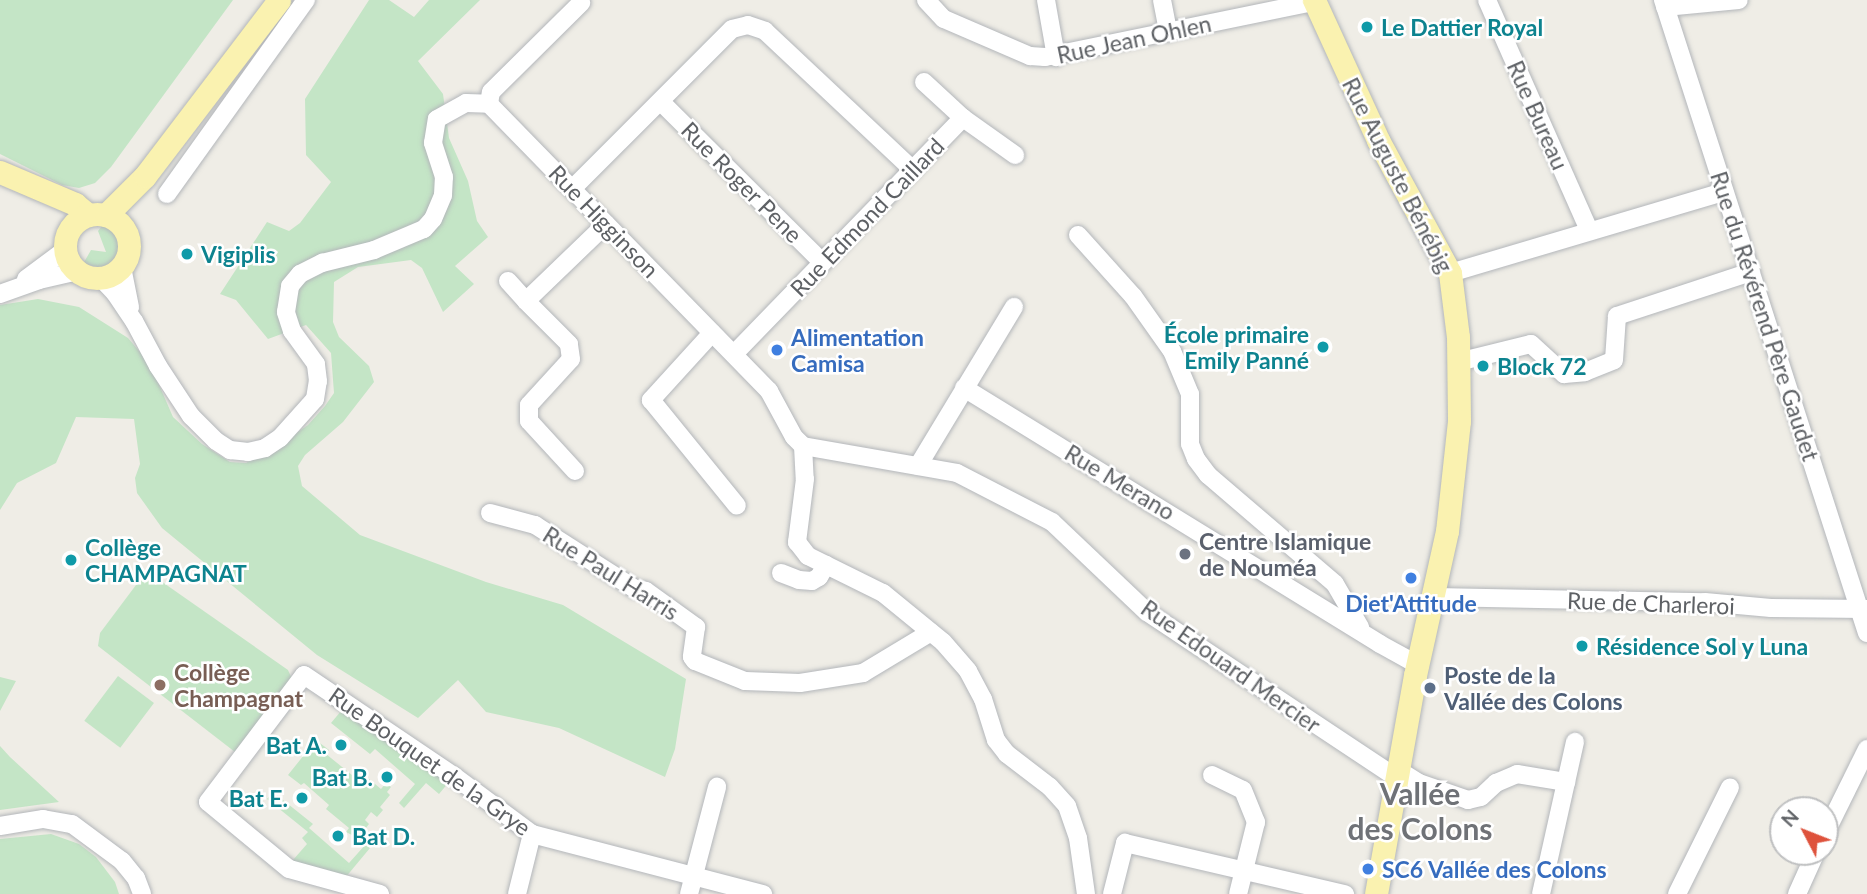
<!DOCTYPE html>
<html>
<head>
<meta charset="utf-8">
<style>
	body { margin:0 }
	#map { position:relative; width:1867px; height:894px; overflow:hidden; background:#efede6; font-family:Lato,sans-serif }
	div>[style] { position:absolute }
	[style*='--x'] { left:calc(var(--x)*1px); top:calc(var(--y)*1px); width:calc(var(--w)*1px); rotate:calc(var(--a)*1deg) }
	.green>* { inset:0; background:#c4e5c6; transform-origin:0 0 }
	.roads { filter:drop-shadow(0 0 2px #b3b6ba) drop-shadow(0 0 2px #b3b6ba) }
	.minor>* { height:18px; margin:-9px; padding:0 9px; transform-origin:9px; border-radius:9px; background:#fff }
	.major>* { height:23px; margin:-11.5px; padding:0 11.5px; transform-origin:11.5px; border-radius:11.5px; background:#faf2b0 }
	.major>.ring { margin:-11.5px; padding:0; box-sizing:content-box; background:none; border:23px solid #faf2b0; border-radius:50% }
	.dots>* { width:19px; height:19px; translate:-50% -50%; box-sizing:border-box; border:4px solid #fff; border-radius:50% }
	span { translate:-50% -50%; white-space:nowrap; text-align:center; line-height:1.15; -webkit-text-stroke:5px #fff; paint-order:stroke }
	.culture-label { font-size:23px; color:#0d838f; font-weight:700 }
	.left { translate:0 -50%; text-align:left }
	.right { translate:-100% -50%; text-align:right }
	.street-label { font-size:23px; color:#5e6165 }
	.shop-label { font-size:23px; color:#366cbe; font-weight:700 }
	.worship-label { font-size:23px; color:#5b616d; font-weight:700 }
	.education-label { font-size:23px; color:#785e54; font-weight:700 }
	.service-label { font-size:23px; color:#4e5e75; font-weight:700 }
	.district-label { font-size:30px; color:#6f7277; font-weight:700 }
	.north { position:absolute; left:1769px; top:796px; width:70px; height:70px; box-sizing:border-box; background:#fff; border:2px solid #bfc0c1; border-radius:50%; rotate:312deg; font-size:19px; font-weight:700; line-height:28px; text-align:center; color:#5e6165 }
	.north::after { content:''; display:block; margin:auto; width:24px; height:32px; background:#de523c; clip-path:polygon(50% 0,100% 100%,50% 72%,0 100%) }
</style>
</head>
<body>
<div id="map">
	<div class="green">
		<i style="clip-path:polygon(0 0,233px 0,111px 167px,95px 183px,79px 188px,62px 185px,0 154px)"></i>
		<i style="clip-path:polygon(369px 0,389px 0,414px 17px,429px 0,480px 0,418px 61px,443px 94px,449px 138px,468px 181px,477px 221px,488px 237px,455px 266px,474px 284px,443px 312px,422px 268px,411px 260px,358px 267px,334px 282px,333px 322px,339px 337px,369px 366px,374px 382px,343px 422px,305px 455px,298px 466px,302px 486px,360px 535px,486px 582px,563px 605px,686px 679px,675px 749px,665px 777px,559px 728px,486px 712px,458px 680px,418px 718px,317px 655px,162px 528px,137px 493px,135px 478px,140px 464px,134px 419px,76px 417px,56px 463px,17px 483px,0 510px,0 305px,38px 299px,79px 307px,128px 338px,150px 364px,173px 417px,202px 444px,230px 462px,246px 463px,276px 447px,308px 425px,325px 406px,334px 393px,331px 353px,306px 325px,268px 339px,236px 300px,220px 294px,267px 222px,289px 231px,300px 223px,331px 182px,306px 155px,305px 99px)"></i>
		<i style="clip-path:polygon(110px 224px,120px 239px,119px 254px,112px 264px,103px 268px,83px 264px,91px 250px,106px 252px,98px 231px,102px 226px)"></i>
		<i style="clip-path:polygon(148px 577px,158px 579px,288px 670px,292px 679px,235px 752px,98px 646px,100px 633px,139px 581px)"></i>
		<i style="left:118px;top:676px;width:45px;height:56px;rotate:37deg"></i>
		<i style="clip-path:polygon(0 677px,16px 681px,0 711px)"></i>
		<i style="clip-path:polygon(347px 704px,454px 776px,439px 794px,426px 783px,404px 808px,399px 803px,415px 784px,375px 749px,370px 754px,331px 723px)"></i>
		<i style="clip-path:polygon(316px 740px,329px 750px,326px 754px,352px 775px,357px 769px,381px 789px,386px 783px,391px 787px,387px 792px,390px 795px,380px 807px,383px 810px,377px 817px,371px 812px,365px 820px,369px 824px,358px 838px,346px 832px,349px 828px,326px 809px,329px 805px,304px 783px,301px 785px,288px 775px)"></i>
		<i style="clip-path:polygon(0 746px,10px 757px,59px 802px,0 810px)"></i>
		<i style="clip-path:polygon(273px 792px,313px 824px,309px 828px,349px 863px,366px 844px,370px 848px,340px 884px,286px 868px,307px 844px,302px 838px,308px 832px,267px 799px)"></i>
		<i style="clip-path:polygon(51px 834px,79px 844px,96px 857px,115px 882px,119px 894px,0 894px,0 839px)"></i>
	</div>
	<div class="roads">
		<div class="minor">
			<i style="--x:926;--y:0;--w:26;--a:47"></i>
			<i style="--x:944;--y:19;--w:94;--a:23.3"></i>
			<i style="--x:1030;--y:56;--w:15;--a:4"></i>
			<i style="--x:1045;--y:57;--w:275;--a:-11.6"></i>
			<i style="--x:1046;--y:0;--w:58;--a:80"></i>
			<i style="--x:1162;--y:0;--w:33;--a:79"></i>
			<i style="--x:1487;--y:0;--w:252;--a:66.1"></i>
			<i style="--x:1663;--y:0;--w:665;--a:72.14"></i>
			<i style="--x:1665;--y:7;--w:74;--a:-5.4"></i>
			<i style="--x:661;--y:102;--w:227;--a:44.8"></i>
			<i style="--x:489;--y:104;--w:12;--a:-81"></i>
			<i style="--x:491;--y:92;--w:127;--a:-44.7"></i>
			<i style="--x:963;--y:118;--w:64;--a:35.4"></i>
			<i style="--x:572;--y:189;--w:226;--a:-45"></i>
			<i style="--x:732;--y:29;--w:16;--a:-14"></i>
			<i style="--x:748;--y:25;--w:18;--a:19"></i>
			<i style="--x:765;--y:31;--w:203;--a:43.2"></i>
			<i style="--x:167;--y:194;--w:239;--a:-54.4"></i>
			<i style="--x:1078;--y:235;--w:82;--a:48"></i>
			<i style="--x:1133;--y:296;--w:67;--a:54.7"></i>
			<i style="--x:1172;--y:351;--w:47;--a:67.3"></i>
			<i style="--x:1190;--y:394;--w:50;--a:90"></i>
			<i style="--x:1190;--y:444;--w:16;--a:68"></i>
			<i style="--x:1196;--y:459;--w:20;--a:53"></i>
			<i style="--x:1208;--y:475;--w:167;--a:40.6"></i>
			<i style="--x:1335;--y:584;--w:50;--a:59.8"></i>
			<i style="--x:122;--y:267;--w:41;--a:78.7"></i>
			<i style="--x:1450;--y:273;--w:286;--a:-16.5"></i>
			<i style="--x:101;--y:278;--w:21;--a:47"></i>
			<i style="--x:115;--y:293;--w:34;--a:56"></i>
			<i style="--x:134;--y:321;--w:51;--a:61.9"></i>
			<i style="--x:158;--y:366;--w:60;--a:56.6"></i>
			<i style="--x:191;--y:416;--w:35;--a:45"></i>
			<i style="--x:216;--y:441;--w:17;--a:33"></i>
			<i style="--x:230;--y:450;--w:18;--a:6"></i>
			<i style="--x:248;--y:452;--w:17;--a:-13"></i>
			<i style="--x:265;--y:448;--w:18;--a:-34"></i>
			<i style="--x:280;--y:438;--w:52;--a:-48.1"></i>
			<i style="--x:315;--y:399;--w:18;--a:-81"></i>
			<i style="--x:318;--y:381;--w:17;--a:-97"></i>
			<i style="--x:316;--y:364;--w:41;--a:-126"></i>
			<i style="--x:292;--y:331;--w:20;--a:-108"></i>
			<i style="--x:286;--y:312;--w:26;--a:-81"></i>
			<i style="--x:290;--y:286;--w:16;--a:-50"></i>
			<i style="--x:300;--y:274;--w:25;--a:-27"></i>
			<i style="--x:322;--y:263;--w:54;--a:-14"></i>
			<i style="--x:374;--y:250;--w:54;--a:-22.8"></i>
			<i style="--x:424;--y:229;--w:13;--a:-48"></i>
			<i style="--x:433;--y:219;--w:26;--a:-67"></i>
			<i style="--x:443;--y:195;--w:18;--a:-87"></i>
			<i style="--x:444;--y:177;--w:36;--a:-108"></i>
			<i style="--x:433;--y:143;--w:24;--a:-81"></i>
			<i style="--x:437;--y:119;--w:33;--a:-29"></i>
			<i style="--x:466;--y:103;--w:23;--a:2"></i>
			<i style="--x:489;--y:104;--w:401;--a:45.7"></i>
			<i style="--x:769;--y:391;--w:52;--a:61.5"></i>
			<i style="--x:794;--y:437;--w:13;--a:45"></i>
			<i style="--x:803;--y:446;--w:33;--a:87"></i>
			<i style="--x:805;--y:479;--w:64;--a:97.2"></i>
			<i style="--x:797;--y:542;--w:18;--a:52"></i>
			<i style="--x:808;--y:556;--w:84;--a:26.3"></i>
			<i style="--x:883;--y:593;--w:77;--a:39.2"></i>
			<i style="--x:943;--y:642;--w:38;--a:49"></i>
			<i style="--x:968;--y:671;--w:32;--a:62"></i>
			<i style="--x:983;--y:699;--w:43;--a:72.4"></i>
			<i style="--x:996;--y:740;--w:18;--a:52"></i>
			<i style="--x:1007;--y:754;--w:54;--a:37.5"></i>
			<i style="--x:1050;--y:787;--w:25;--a:48"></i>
			<i style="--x:1067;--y:806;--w:34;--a:71"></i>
			<i style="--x:1078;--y:838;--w:57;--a:81.9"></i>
			<i style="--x:26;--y:279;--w:49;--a:-36.6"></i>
			<i style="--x:508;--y:281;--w:27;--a:48"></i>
			<i style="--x:0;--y:294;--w:41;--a:-19.7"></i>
			<i style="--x:39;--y:280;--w:39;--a:-13"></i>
			<i style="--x:712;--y:333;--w:91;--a:132.3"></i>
			<i style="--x:651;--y:400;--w:136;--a:50.9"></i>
			<i style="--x:734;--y:354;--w:329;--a:-45.9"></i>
			<i style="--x:963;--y:118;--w:53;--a:-137.3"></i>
			<i style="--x:1458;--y:362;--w:75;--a:-13.9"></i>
			<i style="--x:1531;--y:344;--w:45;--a:42.3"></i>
			<i style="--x:1564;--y:374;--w:21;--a:-5"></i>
			<i style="--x:1585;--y:372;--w:31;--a:-22"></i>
			<i style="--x:1614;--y:360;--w:44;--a:-86.1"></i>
			<i style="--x:1617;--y:316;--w:141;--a:-18.2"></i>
			<i style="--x:964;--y:388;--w:488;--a:31.6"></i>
			<i style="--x:1380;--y:644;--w:35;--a:29"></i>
			<i style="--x:1411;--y:661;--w:8;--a:7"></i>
			<i style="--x:803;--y:446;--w:156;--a:9.9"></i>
			<i style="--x:957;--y:473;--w:107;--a:27.3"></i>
			<i style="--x:1052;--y:522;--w:131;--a:43.5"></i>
			<i style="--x:1147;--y:612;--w:300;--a:33.6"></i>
			<i style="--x:918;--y:466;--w:186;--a:-58.9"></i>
			<i style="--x:575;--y:471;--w:68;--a:-132.6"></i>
			<i style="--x:529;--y:421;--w:16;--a:-90"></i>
			<i style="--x:529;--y:405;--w:62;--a:-47.6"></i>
			<i style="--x:571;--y:359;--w:15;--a:-98"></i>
			<i style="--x:569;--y:344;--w:61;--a:-135"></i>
			<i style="--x:526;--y:301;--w:111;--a:-43.9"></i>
			<i style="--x:490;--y:513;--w:47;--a:14.9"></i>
			<i style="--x:535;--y:525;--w:119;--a:32.6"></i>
			<i style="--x:635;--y:589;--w:11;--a:10"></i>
			<i style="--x:646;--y:591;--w:62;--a:35.8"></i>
			<i style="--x:696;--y:627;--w:30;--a:98"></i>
			<i style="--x:692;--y:657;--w:5;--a:53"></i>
			<i style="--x:695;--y:661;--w:54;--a:21.8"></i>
			<i style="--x:745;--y:681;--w:55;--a:2.1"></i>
			<i style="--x:800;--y:683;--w:64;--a:-9"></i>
			<i style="--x:863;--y:673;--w:79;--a:-31.1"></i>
			<i style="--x:781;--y:573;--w:19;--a:21"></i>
			<i style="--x:799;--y:580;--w:13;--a:4"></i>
			<i style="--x:812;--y:581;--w:8;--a:-30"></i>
			<i style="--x:819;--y:577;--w:14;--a:-60"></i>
			<i style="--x:1435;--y:597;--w:270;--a:1.1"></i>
			<i style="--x:1705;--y:602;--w:66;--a:5.2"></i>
			<i style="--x:1771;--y:608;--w:96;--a:0.6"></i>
			<i style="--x:1398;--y:770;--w:25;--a:32"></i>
			<i style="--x:1419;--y:783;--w:52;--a:19.1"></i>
			<i style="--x:1468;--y:800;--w:13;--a:-13"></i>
			<i style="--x:1481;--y:797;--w:21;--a:-43"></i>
			<i style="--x:1496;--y:783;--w:23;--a:-23"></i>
			<i style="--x:1517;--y:774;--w:50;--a:9.3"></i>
			<i style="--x:1212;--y:775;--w:34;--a:26"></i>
			<i style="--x:1243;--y:790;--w:35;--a:68"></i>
			<i style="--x:1256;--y:822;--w:74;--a:104"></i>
			<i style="--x:0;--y:826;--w:44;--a:-9.2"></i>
			<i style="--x:43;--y:819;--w:29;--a:10"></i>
			<i style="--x:72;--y:824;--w:62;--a:36.5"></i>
			<i style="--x:122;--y:861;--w:22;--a:51"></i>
			<i style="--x:136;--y:878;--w:17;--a:69"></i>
			<i style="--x:1825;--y:834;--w:95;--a:-63.7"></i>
			<i style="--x:380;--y:894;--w:94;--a:-164.6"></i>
			<i style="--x:289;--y:869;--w:105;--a:-140.4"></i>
			<i style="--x:208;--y:802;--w:159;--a:-52.9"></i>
			<i style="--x:304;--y:675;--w:181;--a:34"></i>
			<i style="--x:454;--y:776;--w:97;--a:36.6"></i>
			<i style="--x:532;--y:834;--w:239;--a:14.6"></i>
			<i style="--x:517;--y:894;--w:62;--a:-76"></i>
			<i style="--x:689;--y:894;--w:111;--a:-75.3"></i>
			<i style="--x:1112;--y:894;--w:53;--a:-75.7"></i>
			<i style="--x:1125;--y:843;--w:226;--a:13.1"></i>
			<i style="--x:1541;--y:894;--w:156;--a:-77.4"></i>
			<i style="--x:1677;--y:894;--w:119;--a:-63.6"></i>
			<i style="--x:1797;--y:894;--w:46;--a:-65.7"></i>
		</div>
		<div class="major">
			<i style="--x:1314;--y:0;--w:154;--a:65.4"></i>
			<i style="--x:1378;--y:140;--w:151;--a:61.6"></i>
			<i style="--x:1450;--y:273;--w:64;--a:82.9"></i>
			<i style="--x:1458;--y:337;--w:84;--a:89.3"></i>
			<i style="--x:1459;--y:421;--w:111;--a:96.2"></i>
			<i style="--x:1447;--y:531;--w:148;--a:102.5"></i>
			<i style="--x:1415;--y:675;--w:222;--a:100.1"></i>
			<i style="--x:0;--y:172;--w:82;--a:23.1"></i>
			<i style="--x:75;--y:204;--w:17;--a:40"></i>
			<i class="ring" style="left:65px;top:214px;width:41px;height:41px"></i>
			<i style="--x:106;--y:215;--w:55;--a:-45"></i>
			<i style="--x:145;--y:176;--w:221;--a:-52.7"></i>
		</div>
	</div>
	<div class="dots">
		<i style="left:1367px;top:27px;background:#0f9aa8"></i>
		<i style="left:187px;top:254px;background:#0f9aa8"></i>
		<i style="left:1323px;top:347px;background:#0f9aa8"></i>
		<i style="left:777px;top:350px;background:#3f7fe0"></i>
		<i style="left:1483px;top:366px;background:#0f9aa8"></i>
		<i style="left:1185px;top:554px;background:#6b7280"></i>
		<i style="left:71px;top:560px;background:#0f9aa8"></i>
		<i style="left:1411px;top:578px;background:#3f7fe0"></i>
		<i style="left:1582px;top:646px;background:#0f9aa8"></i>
		<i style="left:160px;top:685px;background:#8d6e63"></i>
		<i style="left:1430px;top:688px;background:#5c6f8a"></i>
		<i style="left:341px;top:745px;background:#0f9aa8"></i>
		<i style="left:387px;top:777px;background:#0f9aa8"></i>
		<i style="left:302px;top:798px;background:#0f9aa8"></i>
		<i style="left:338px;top:836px;background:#0f9aa8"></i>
		<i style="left:1368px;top:869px;background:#3f7fe0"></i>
	</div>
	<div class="culture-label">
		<span class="left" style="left:1381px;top:27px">Le Dattier Royal</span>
		<span class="left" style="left:201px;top:254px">Vigiplis</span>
		<span class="right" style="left:1309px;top:347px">École primaire<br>Emily Panné</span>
		<span class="left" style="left:1497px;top:366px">Block 72</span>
		<span class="left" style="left:85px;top:560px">Collège<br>CHAMPAGNAT</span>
		<span class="left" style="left:1596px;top:646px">Résidence Sol y Luna</span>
		<span class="right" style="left:327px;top:745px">Bat A.</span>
		<span class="right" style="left:373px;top:777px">Bat B.</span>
		<span class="right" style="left:288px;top:798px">Bat E.</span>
		<span class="left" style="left:352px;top:836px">Bat D.</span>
	</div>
	<div class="street-label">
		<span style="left:1134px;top:39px;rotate:-12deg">Rue Jean Ohlen</span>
		<span style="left:1538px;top:115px;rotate:66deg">Rue Bureau</span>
		<span style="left:1398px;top:175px;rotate:63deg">Rue Auguste Bénébig</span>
		<span style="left:742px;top:182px;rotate:45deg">Rue Roger Pene</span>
		<span style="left:867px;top:217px;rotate:-46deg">Rue Edmond Caillard</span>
		<span style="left:604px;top:221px;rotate:46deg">Rue Higginson</span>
		<span style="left:1765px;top:316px;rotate:72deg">Rue du Révérend Père Gaudet</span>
		<span style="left:1120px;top:482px;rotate:31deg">Rue Merano</span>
		<span style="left:611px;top:573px;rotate:32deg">Rue Paul Harris</span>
		<span style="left:1651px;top:603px;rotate:2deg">Rue de Charleroi</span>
		<span style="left:1231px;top:666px;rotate:35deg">Rue Edouard Mercier</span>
		<span style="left:430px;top:761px;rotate:35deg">Rue Bouquet de la Grye</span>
	</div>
	<div class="shop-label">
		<span class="left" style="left:791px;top:350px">Alimentation<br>Camisa</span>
		<span style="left:1411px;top:603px">Diet'Attitude</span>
		<span class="left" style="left:1382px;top:869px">SC6 Vallée des Colons</span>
	</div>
	<div class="worship-label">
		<span class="left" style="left:1199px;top:554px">Centre Islamique<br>de Nouméa</span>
	</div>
	<div class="education-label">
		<span class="left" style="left:174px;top:685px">Collège<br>Champagnat</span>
	</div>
	<div class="service-label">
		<span class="left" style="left:1444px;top:688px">Poste de la<br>Vallée des Colons</span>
	</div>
	<div class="district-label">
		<span style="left:1420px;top:810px">Vallée<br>des Colons</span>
	</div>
	<div class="north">N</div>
</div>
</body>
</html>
